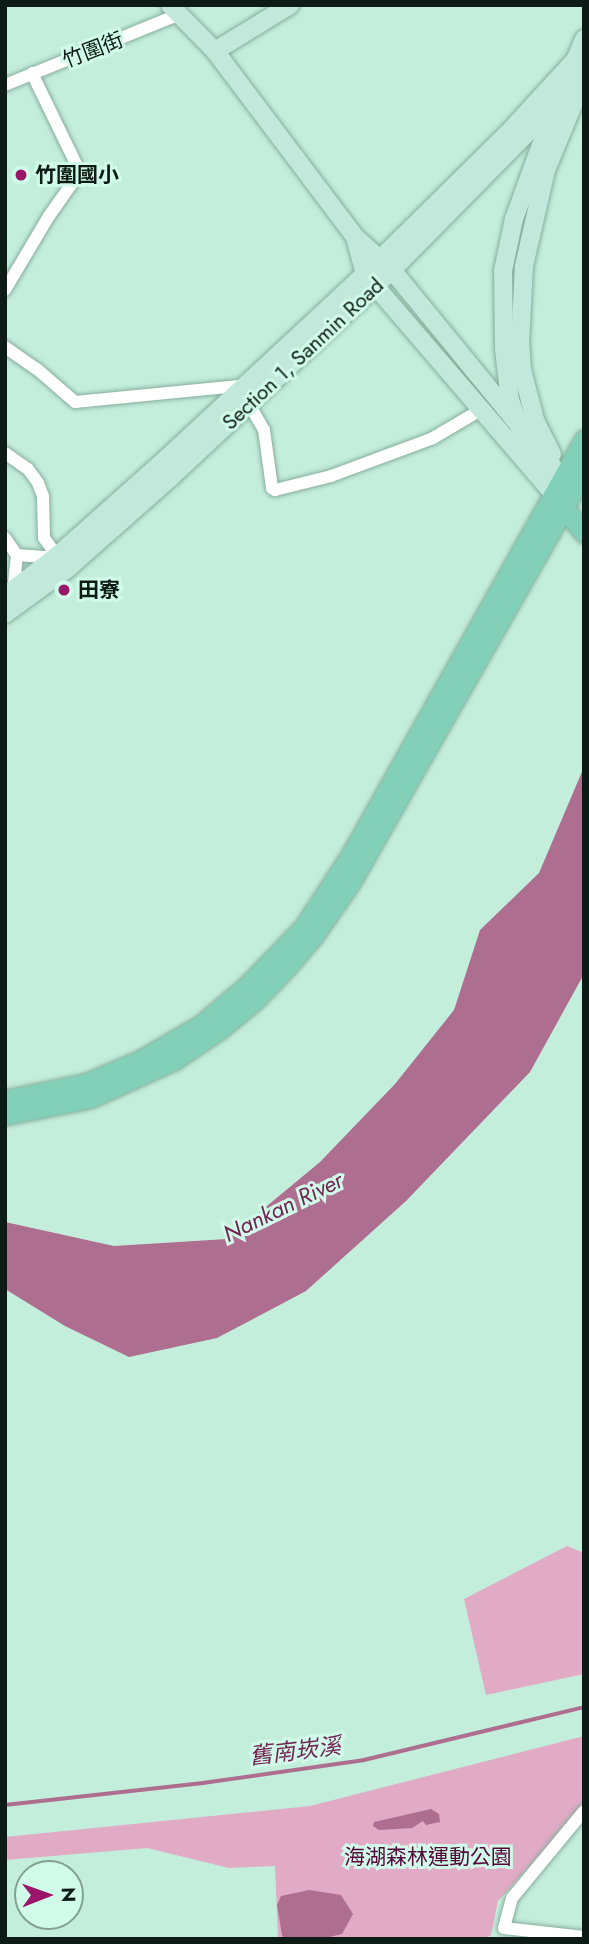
<!DOCTYPE html>
<html>
<head>
<meta charset="utf-8">
<style>
	body { margin:0 }
	#map { position:relative; width:589px; height:1944px; overflow:hidden; background:#c4eedc; font-family:Jost,"Noto Sans TC",sans-serif }
	div>[style] { position:absolute }
	[style*='--x'] { left:calc(var(--x)*1px); top:calc(var(--y)*1px); width:calc(var(--w)*1px); rotate:calc(var(--a)*1deg) }
	.green>* { inset:0; background:#e1abc5 }
	.water>* { inset:0; background:#ad6e8f }
	.stream>* { height:3.5px; margin:-1.75px; padding:0 1.75px; transform-origin:1.75px; border-radius:1.75px; background:#ad6e8f }
	.roads { filter:drop-shadow(0 0 2px #86ae9d) drop-shadow(0 0 2px #86ae9d) }
	.street>* { height:12px; margin:-6px; padding:0 6px; transform-origin:6px; border-radius:6px; background:#fff }
	.secondary>* { height:18px; margin:-9px; padding:0 9px; transform-origin:9px; border-radius:9px; background:#c1e8db }
	.primary>* { height:19px; margin:-9.5px; padding:0 9.5px; transform-origin:9.5px; border-radius:9.5px; background:#83d0b8 }
	.dots>* { width:19px; height:19px; translate:-50% -50%; box-sizing:border-box; border:4px solid #d1fbe9; border-radius:50% }
	span { translate:-50% -50%; white-space:nowrap; text-align:center; line-height:1.15; -webkit-text-stroke:6px #d1fbe9; paint-order:stroke }
	.street-label { font-size:21px; color:#0c1b15 }
	.poi-label { font-size:21px; color:#0c1b15; font-weight:700 }
	.left { translate:0 -50%; text-align:left }
	.park-label { font-size:21px; color:#57063a }
	.water-label { font-size:23px; color:#732452; font-style:italic }
	.frame { position:absolute; inset:0; border:7px solid #0c1b15; pointer-events:none }
	.north { position:absolute; left:14px; top:1860px; width:70px; height:70px; box-sizing:border-box; background:#d1fbe9; border:2px solid #82a194; border-radius:50%; rotate:89deg; font-size:19px; font-weight:700; line-height:28px; text-align:center; color:#0c1b15 }
	.north::after { content:''; display:block; margin:auto; width:24px; height:32px; background:#9a166a; clip-path:polygon(50% 0,100% 100%,50% 72%,0 100%) }
</style>
</head>
<body>
<div id="map">
	<div class="green">
		<i style="clip-path:polygon(567px 1546px,584px 1553px,584px 1674px,486px 1695px,464px 1599px)"></i>
		<i style="clip-path:polygon(584px 1736px,584px 1806px,498px 1901px,491px 1935px,485px 1939px,278px 1939px,275px 1866px,229px 1868px,147px 1848px,5px 1860px,5px 1837px,310px 1806px)"></i>
	</div>
	<div class="water">
		<i style="clip-path:polygon(584px 767px,584px 974px,530px 1072px,406px 1201px,306px 1291px,217px 1338px,129px 1357px,65px 1326px,5px 1289px,5px 1222px,114px 1246px,227px 1239px,320px 1162px,395px 1084px,454px 1010px,480px 930px,539px 873px)"></i>
		<i style="clip-path:polygon(431px 1809px,439px 1814px,440px 1822px,426px 1825px,423px 1821px,412px 1828px,379px 1830px,373px 1826px,374px 1822px)"></i>
		<i style="clip-path:polygon(309px 1890px,341px 1895px,353px 1914px,342px 1934px,321px 1939px,285px 1939px,282px 1935px,277px 1905px,281px 1896px)"></i>
	</div>
	<div class="stream">
		<i style="--x:5;--y:1805;--w:199;--a:-6.3"></i>
		<i style="--x:203;--y:1783;--w:163;--a:-8.1"></i>
		<i style="--x:364;--y:1760;--w:226;--a:-13.5"></i>
	</div>
	<div class="roads">
		<div class="street">
			<i style="--x:5;--y:85;--w:189;--a:-22.1"></i>
			<i style="--x:5;--y:290;--w:86;--a:-59.3"></i>
			<i style="--x:49;--y:216;--w:54;--a:-54.8"></i>
			<i style="--x:80;--y:172;--w:110;--a:-115.9"></i>
			<i style="--x:5;--y:347;--w:39;--a:35"></i>
			<i style="--x:37;--y:369;--w:50;--a:41"></i>
			<i style="--x:75;--y:402;--w:173;--a:-5.6"></i>
			<i style="--x:249;--y:404;--w:30;--a:60"></i>
			<i style="--x:264;--y:430;--w:59;--a:82.1"></i>
			<i style="--x:272;--y:488;--w:4;--a:34"></i>
			<i style="--x:275;--y:490;--w:58;--a:-14"></i>
			<i style="--x:331;--y:476;--w:109;--a:-20.4"></i>
			<i style="--x:433;--y:438;--w:57;--a:-30.6"></i>
			<i style="--x:5;--y:453;--w:28;--a:35"></i>
			<i style="--x:28;--y:469;--w:17;--a:54"></i>
			<i style="--x:38;--y:483;--w:14;--a:69"></i>
			<i style="--x:43;--y:496;--w:42;--a:88.6"></i>
			<i style="--x:44;--y:538;--w:22;--a:54"></i>
			<i style="--x:5;--y:538;--w:21;--a:55"></i>
			<i style="--x:17;--y:555;--w:36;--a:96"></i>
			<i style="--x:17;--y:555;--w:41;--a:4.2"></i>
			<i style="--x:584;--y:1811;--w:113;--a:129.6"></i>
			<i style="--x:512;--y:1898;--w:31;--a:105"></i>
			<i style="--x:504;--y:1928;--w:81;--a:6.4"></i>
		</div>
		<div class="secondary">
			<i style="--x:170;--y:5;--w:64;--a:45.6"></i>
			<i style="--x:215;--y:51;--w:233;--a:53"></i>
			<i style="--x:355;--y:237;--w:50;--a:41.7"></i>
			<i style="--x:392;--y:270;--w:279;--a:50.7"></i>
			<i style="--x:215;--y:51;--w:88;--a:-31.5"></i>
			<i style="--x:571;--y:70;--w:34;--a:-67"></i>
			<i style="--x:355;--y:237;--w:38;--a:75"></i>
			<i style="--x:365;--y:274;--w:287;--a:49.4"></i>
			<i style="--x:552;--y:454;--w:35;--a:-117"></i>
			<i style="--x:536;--y:423;--w:55;--a:-104.8"></i>
			<i style="--x:522;--y:370;--w:26;--a:-94"></i>
			<i style="--x:520;--y:344;--w:78;--a:-87.1"></i>
			<i style="--x:524;--y:266;--w:98;--a:-77.1"></i>
			<i style="--x:546;--y:170;--w:96;--a:-67.4"></i>
			<i style="--x:535;--y:470;--w:74;--a:-109.7"></i>
			<i style="--x:510;--y:400;--w:51;--a:-96.7"></i>
			<i style="--x:504;--y:349;--w:78;--a:-90.7"></i>
			<i style="--x:503;--y:271;--w:53;--a:-78.1"></i>
			<i style="--x:514;--y:219;--w:114;--a:-70"></i>
			<i style="--x:5;--y:596;--w:66;--a:-37.6"></i>
			<i style="--x:57;--y:556;--w:147;--a:-41.7"></i>
			<i style="--x:167;--y:458;--w:270;--a:-42.9"></i>
			<i style="--x:365;--y:274;--w:205;--a:-44.6"></i>
			<i style="--x:511;--y:130;--w:95;--a:-47.6"></i>
			<i style="--x:5;--y:614;--w:77;--a:-36"></i>
			<i style="--x:67;--y:569;--w:139;--a:-41.5"></i>
			<i style="--x:171;--y:477;--w:303;--a:-43.1"></i>
			<i style="--x:392;--y:270;--w:274;--a:-45.4"></i>
		</div>
		<div class="primary">
			<i style="--x:556;--y:498;--w:45;--a:51.3"></i>
			<i style="--x:5;--y:1100;--w:84;--a:-11.7"></i>
			<i style="--x:87;--y:1083;--w:59;--a:-23.1"></i>
			<i style="--x:141;--y:1060;--w:69;--a:-30.3"></i>
			<i style="--x:201;--y:1025;--w:60;--a:-40.3"></i>
			<i style="--x:247;--y:986;--w:82;--a:-46"></i>
			<i style="--x:304;--y:927;--w:86;--a:-56.9"></i>
			<i style="--x:351;--y:855;--w:477;--a:-60.7"></i>
			<i style="--x:5;--y:1115;--w:87;--a:-11.3"></i>
			<i style="--x:90;--y:1098;--w:92;--a:-24.3"></i>
			<i style="--x:174;--y:1060;--w:55;--a:-34"></i>
			<i style="--x:220;--y:1029;--w:47;--a:-39.8"></i>
			<i style="--x:256;--y:999;--w:40;--a:-46"></i>
			<i style="--x:284;--y:970;--w:46;--a:-49.4"></i>
			<i style="--x:314;--y:935;--w:63;--a:-55.3"></i>
			<i style="--x:350;--y:883;--w:473;--a:-60.3"></i>
		</div>
	</div>
	<div class="dots">
		<i style="left:21px;top:175px;background:#9a166a"></i>
		<i style="left:64px;top:590px;background:#9a166a"></i>
	</div>
	<div class="street-label">
		<span style="left:93px;top:50px;rotate:-21deg">竹圍街</span>
		<span style="left:303px;top:354px;rotate:-43deg">Section 1, Sanmin Road</span>
	</div>
	<div class="poi-label">
		<span class="left" style="left:35px;top:175px">竹圍國小</span>
		<span class="left" style="left:78px;top:590px">田寮</span>
	</div>
	<div class="park-label">
		<span style="left:428px;top:1857px">海湖森林運動公園</span>
	</div>
	<div class="water-label">
		<span style="left:283px;top:1207px;rotate:-26deg">Nankan River</span>
		<span style="left:295px;top:1751px;rotate:-7deg">舊南崁溪</span>
	</div>
	<div class="frame"></div>
	<div class="north">N</div>
</div>
</body>
</html>
